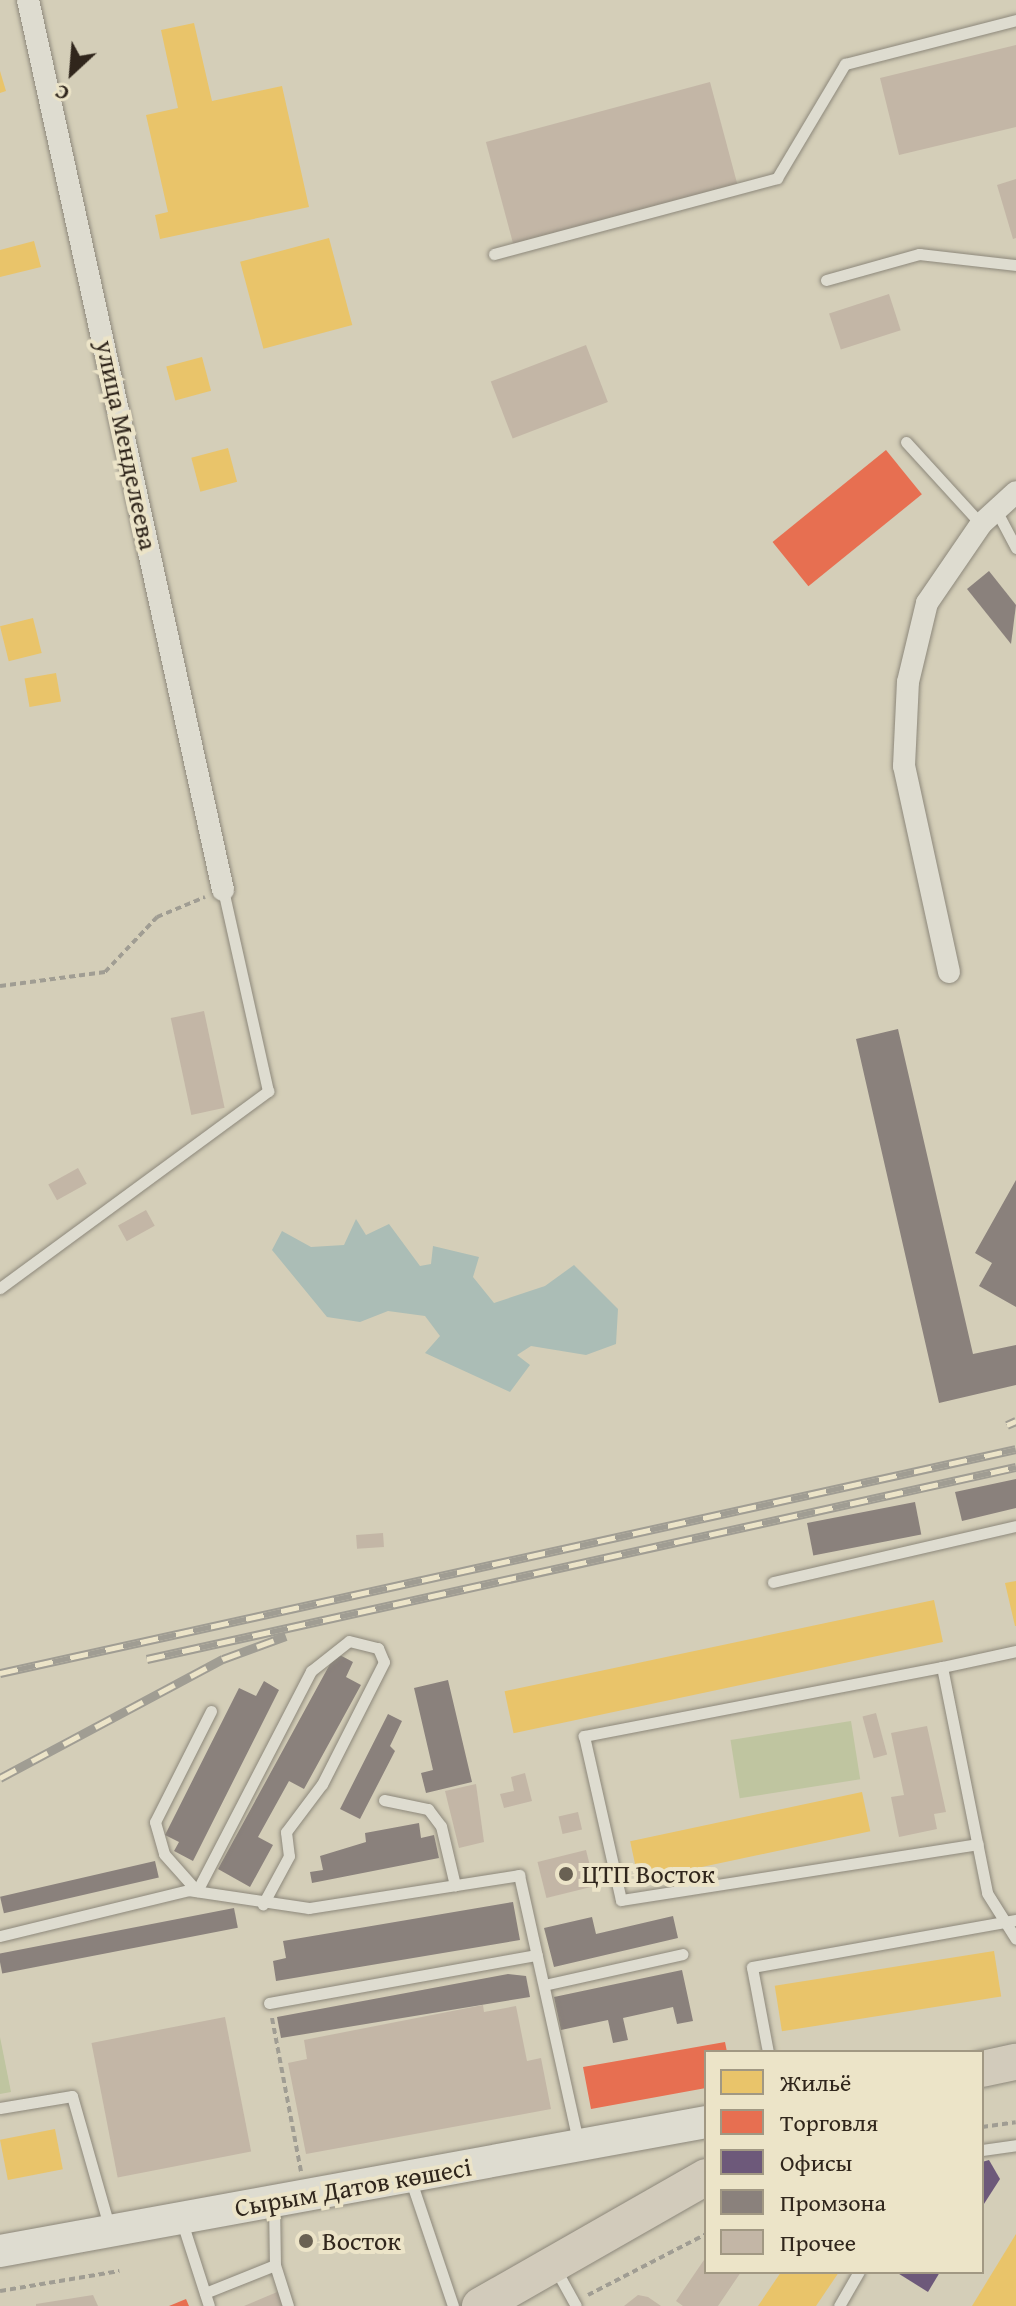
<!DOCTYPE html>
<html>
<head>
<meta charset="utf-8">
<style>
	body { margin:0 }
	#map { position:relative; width:1016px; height:2306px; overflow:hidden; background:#d4ceb8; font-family:"Gentium Book Plus",serif }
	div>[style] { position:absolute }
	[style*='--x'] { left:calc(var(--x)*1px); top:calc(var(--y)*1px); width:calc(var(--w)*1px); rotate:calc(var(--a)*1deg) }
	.green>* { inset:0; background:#bfc5a0; transform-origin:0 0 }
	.water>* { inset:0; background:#abbdb6 }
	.homes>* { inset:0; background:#e9c46a; transform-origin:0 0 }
	.shops>* { inset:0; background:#e76f51; transform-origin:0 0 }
	.offices>* { inset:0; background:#6d597a }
	.industry>* { inset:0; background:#8a817c; transform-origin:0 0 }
	.building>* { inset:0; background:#c3b6a6; transform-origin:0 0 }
	.path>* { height:4px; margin-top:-2px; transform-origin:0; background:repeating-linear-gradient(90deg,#a09d93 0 6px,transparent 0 10px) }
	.roads { filter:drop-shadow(0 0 2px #8d887b) drop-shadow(0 0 2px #8d887b) }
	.service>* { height:11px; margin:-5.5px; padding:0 5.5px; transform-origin:5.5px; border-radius:5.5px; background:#dedcd0 }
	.minor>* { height:22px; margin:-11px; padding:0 11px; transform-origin:11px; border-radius:11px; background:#dedcd0 }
	.secondary>* { height:32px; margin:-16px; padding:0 16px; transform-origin:16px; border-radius:16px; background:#dedcd0 }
	.primary>* { height:36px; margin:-18px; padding:0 18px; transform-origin:18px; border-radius:18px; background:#d2cbbb }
	.rail>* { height:9px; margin-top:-4.5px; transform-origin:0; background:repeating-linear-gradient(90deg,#ece4c8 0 18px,#a09d93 0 36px); box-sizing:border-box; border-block:2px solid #a09d93 }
	.dots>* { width:22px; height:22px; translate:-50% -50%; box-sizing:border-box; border:4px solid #ece4c8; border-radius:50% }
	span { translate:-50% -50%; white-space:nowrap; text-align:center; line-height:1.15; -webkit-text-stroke:8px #ece4c8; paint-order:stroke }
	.street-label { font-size:26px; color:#30261c }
	.poi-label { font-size:26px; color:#30261c }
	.left { translate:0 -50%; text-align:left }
	.legend { position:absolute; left:704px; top:2050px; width:280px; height:224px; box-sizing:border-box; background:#ece4c8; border:2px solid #a19883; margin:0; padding:10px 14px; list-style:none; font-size:24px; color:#30261c }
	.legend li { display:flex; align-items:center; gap:16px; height:40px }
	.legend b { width:40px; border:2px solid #a19883 }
	.north { position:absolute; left:32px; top:32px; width:80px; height:80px; -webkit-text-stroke:6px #ece4c8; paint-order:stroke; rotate:206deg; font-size:22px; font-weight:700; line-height:32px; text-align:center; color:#30261c }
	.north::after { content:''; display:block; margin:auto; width:28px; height:36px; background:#30261c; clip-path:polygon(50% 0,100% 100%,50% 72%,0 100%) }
</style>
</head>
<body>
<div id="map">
	<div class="green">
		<i style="left:851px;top:1721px;width:59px;height:122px;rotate:81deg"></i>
		<i style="clip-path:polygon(0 2037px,11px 2092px,0 2094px)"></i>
	</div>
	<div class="water">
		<i style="clip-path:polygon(356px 1219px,366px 1235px,389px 1224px,420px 1266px,431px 1264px,433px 1246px,479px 1257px,473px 1277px,494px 1303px,545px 1286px,574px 1265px,618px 1309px,616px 1344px,586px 1355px,531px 1346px,517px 1355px,530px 1365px,510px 1392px,425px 1353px,440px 1336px,425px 1316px,388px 1311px,360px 1322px,327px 1317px,272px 1250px,282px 1231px,311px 1247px,344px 1245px)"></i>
	</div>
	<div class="homes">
		<i style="clip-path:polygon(194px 23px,212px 101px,282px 86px,309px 207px,160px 239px,155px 215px,168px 212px,146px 115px,178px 108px,161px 30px)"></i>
		<i style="clip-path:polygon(0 71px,6px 91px,0 93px)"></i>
		<i style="left:329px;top:238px;width:90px;height:92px;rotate:75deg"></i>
		<i style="clip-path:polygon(34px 241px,41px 267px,0 277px,0 250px)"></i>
		<i style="left:202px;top:357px;width:35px;height:37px;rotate:75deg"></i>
		<i style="left:228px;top:448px;width:35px;height:38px;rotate:75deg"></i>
		<i style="left:33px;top:618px;width:36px;height:34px;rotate:76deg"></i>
		<i style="left:56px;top:673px;width:29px;height:32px;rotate:80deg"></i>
		<i style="clip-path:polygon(1016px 1581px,1016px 1626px,1015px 1626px,1005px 1583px)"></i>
		<i style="left:934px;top:1600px;width:43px;height:439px;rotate:78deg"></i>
		<i style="left:862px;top:1792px;width:40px;height:237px;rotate:78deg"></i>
		<i style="left:994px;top:1951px;width:46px;height:222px;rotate:81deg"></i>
		<i style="left:55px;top:2129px;width:41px;height:56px;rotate:79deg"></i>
		<i style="clip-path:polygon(1016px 2234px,1016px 2306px,972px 2306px)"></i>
		<i style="clip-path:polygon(781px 2272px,839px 2272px,816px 2306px,758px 2306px)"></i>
	</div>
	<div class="shops">
		<i style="left:886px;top:450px;width:57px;height:146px;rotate:51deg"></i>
		<i style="clip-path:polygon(725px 2042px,727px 2052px,706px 2052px,706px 2088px,591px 2109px,583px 2067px)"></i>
		<i style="clip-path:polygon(186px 2299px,189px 2306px,169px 2306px)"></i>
	</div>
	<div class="offices">
		<i style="clip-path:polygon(989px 2160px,1000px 2179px,982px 2207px,982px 2162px)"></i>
		<i style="clip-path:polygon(896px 2272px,940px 2272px,928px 2292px)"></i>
	</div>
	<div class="industry">
		<i style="clip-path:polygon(989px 571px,1016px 605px,1011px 644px,967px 589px)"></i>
		<i style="clip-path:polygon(898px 1029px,973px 1354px,1016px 1345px,1016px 1385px,939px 1403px,856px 1039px)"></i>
		<i style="clip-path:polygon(1016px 1180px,1016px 1307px,979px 1286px,992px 1263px,975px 1253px)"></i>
		<i style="clip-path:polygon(1016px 1479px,1016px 1508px,962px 1521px,955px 1492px)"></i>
		<i style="left:915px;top:1502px;width:33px;height:110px;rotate:79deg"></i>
		<i style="clip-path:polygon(336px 1653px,353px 1662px,346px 1677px,361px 1685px,304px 1789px,289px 1781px,258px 1837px,273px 1845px,250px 1887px,218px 1869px)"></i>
		<i style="clip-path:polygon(448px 1680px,472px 1782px,426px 1793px,421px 1773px,433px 1770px,414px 1688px)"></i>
		<i style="clip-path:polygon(264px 1681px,279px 1690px,193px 1861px,174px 1851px,179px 1842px,165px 1835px,239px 1688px,256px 1696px)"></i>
		<i style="clip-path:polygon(388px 1714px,402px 1721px,390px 1746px,395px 1751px,360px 1819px,340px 1809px)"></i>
		<i style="clip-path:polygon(419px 1823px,421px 1838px,434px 1835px,439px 1858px,312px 1883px,310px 1872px,323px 1870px,320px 1856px,366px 1842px,365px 1833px)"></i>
		<i style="left:155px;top:1861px;width:17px;height:159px;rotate:77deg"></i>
		<i style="clip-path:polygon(513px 1902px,520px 1940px,276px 1981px,273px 1961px,286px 1958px,283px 1941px)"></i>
		<i style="left:234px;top:1908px;width:20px;height:240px;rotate:79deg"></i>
		<i style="clip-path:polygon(673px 1916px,678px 1938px,554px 1967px,544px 1928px,592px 1917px,596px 1934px)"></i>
		<i style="clip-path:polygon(682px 1970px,693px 2021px,677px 2024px,673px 2007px,623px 2018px,628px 2040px,613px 2043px,608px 2020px,561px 2030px,554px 1997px)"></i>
		<i style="clip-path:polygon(508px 1974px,526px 1976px,530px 1997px,281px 2038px,277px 2017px)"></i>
	</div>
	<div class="building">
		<i style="clip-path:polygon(1016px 45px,1016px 127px,899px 155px,880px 78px)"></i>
		<i style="left:710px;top:82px;width:106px;height:232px;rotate:75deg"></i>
		<i style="clip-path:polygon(1016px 179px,1016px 238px,1013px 239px,997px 185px)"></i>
		<i style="left:889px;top:294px;width:38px;height:63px;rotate:72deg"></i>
		<i style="left:586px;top:345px;width:61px;height:102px;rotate:69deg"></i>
		<i style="left:204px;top:1011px;width:99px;height:34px;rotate:78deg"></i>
		<i style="left:78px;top:1168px;width:18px;height:34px;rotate:61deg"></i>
		<i style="left:146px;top:1210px;width:18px;height:32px;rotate:61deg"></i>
		<i style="left:383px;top:1533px;width:14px;height:27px;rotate:86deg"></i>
		<i style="left:876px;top:1713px;width:43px;height:14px;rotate:75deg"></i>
		<i style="clip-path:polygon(927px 1726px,946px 1812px,934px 1814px,937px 1829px,899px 1837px,891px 1797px,904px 1795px,891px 1733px)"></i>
		<i style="clip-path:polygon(525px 1773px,532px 1801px,504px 1808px,500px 1794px,514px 1791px,511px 1777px)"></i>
		<i style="clip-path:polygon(476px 1784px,484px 1842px,459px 1848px,445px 1791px)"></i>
		<i style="left:578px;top:1812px;width:18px;height:20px;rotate:77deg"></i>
		<i style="left:586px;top:1850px;width:37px;height:50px;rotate:76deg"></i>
		<i style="clip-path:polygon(483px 2005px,484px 2012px,516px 2006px,527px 2061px,541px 2058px,551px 2109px,306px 2154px,288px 2063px,307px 2059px,304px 2040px)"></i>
		<i style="left:225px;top:2017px;width:137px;height:136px;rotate:79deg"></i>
		<i style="clip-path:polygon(706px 2257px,706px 2272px,741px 2272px,718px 2306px,683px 2306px,676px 2301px)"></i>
		<i style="clip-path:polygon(282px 2290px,287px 2306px,244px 2306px)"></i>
		<i style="clip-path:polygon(93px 2295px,98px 2306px,36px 2306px,36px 2304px)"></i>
		<i style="clip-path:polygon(638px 2295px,648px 2297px,661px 2306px,624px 2306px)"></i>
	</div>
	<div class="path">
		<i style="--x:0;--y:986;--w:106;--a:-7.6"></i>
		<i style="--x:105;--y:972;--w:76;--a:-46.6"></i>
		<i style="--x:157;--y:917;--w:52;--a:-22.6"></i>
		<i style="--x:272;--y:2018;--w:156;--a:79.3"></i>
		<i style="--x:982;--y:2127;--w:34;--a:-8"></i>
		<i style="--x:0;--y:2291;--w:121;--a:-9.5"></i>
		<i style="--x:588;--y:2295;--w:133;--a:-27.3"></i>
	</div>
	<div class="roads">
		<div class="service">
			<i style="--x:494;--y:254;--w:293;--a:-15"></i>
			<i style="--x:777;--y:178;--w:133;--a:-59.2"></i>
			<i style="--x:845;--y:64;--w:177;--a:-14.4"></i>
			<i style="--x:826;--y:280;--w:97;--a:-15.6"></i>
			<i style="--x:919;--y:254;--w:98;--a:6.5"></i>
			<i style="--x:906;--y:442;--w:111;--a:47.6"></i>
			<i style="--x:996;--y:510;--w:43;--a:62.2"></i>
			<i style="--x:0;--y:1288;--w:333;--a:-36.3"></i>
			<i style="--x:268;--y:1091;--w:206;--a:-102.6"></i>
			<i style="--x:773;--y:1582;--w:249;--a:-13"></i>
			<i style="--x:1016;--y:1651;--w:76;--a:167.8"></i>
			<i style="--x:942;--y:1667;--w:230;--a:78.7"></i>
			<i style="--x:987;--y:1893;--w:54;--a:57.8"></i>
			<i style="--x:942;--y:1667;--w:365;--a:169.1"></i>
			<i style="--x:584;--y:1736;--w:168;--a:77.3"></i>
			<i style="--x:621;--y:1900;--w:361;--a:-8.9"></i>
			<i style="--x:211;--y:1711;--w:124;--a:116.8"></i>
			<i style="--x:155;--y:1822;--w:33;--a:74"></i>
			<i style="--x:164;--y:1854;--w:50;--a:48.3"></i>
			<i style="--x:197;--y:1891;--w:248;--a:-62.6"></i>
			<i style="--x:311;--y:1671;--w:48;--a:-38.3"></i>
			<i style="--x:349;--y:1641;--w:30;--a:14"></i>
			<i style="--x:378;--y:1648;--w:15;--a:67"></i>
			<i style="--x:384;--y:1662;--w:137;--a:116.9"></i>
			<i style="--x:322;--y:1784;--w:60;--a:126.9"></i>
			<i style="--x:286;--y:1832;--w:24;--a:83"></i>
			<i style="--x:289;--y:1856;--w:55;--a:118.4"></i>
			<i style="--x:384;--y:1800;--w:45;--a:11.6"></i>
			<i style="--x:428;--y:1809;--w:21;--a:53"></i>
			<i style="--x:441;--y:1826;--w:61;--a:76.7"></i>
			<i style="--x:0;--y:1936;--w:194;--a:-13.7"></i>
			<i style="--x:188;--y:1890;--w:122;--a:8.5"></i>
			<i style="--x:309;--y:1908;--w:213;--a:-8.9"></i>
			<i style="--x:519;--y:1875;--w:272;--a:77.5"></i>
			<i style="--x:544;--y:1985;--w:142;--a:-12.6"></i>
			<i style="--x:269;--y:2003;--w:272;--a:-10.2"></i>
			<i style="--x:768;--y:2052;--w:86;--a:-100.7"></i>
			<i style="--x:752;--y:1967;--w:268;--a:-10.1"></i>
			<i style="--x:0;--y:2108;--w:73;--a:-9.5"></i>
			<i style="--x:72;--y:2096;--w:138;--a:74.1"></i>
			<i style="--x:982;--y:2150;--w:34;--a:-8"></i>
			<i style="--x:410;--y:2178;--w:135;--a:71.4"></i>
			<i style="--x:274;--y:2203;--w:62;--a:89.1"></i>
			<i style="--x:275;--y:2265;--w:43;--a:72.4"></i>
			<i style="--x:182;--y:2222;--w:88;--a:72.2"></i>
			<i style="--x:555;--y:2268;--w:43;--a:61.1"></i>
			<i style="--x:205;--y:2293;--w:75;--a:-21.8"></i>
			<i style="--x:839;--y:2306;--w:39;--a:-60"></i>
		</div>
		<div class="minor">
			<i style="--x:28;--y:0;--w:911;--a:77.64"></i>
			<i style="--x:949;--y:972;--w:211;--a:-102.3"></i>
			<i style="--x:904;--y:766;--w:84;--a:-87.3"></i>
			<i style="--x:908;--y:682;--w:81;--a:-76.5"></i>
			<i style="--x:927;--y:603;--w:96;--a:-55.6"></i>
			<i style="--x:981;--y:524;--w:47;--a:-42.4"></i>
		</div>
		<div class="secondary">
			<i style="--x:0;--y:2251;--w:718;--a:-10.35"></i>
		</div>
		<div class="primary">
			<i style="--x:982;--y:2069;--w:35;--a:-12"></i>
			<i style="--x:480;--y:2306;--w:260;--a:-29.7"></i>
		</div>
	</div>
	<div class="rail">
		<i style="--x:1007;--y:1425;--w:10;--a:-24"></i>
		<i style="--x:147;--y:1659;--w:890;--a:-12.46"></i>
		<i style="--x:0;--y:1673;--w:1040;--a:-12.43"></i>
		<i style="--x:0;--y:1778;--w:253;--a:-28.1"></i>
		<i style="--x:223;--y:1659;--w:67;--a:-20.1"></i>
	</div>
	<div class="dots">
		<i style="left:566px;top:1874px;background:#696153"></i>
		<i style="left:306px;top:2241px;background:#696153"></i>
	</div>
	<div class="street-label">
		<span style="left:127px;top:445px;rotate:78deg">улица Менделеева</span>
		<span style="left:353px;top:2187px;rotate:-10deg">Сырым Датов көшесі</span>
	</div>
	<div class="poi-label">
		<span class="left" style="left:582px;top:1874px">ЦТП Восток</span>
		<span class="left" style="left:322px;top:2241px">Восток</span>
	</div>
	<ul class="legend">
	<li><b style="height:22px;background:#e9c46a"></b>Жильё</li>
	<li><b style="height:22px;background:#e76f51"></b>Торговля</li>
	<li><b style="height:22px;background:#6d597a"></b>Офисы</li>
	<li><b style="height:22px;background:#8a817c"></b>Промзона</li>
	<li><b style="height:22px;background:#c3b6a6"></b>Прочее</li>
	</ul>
	<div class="north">С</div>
</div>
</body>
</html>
